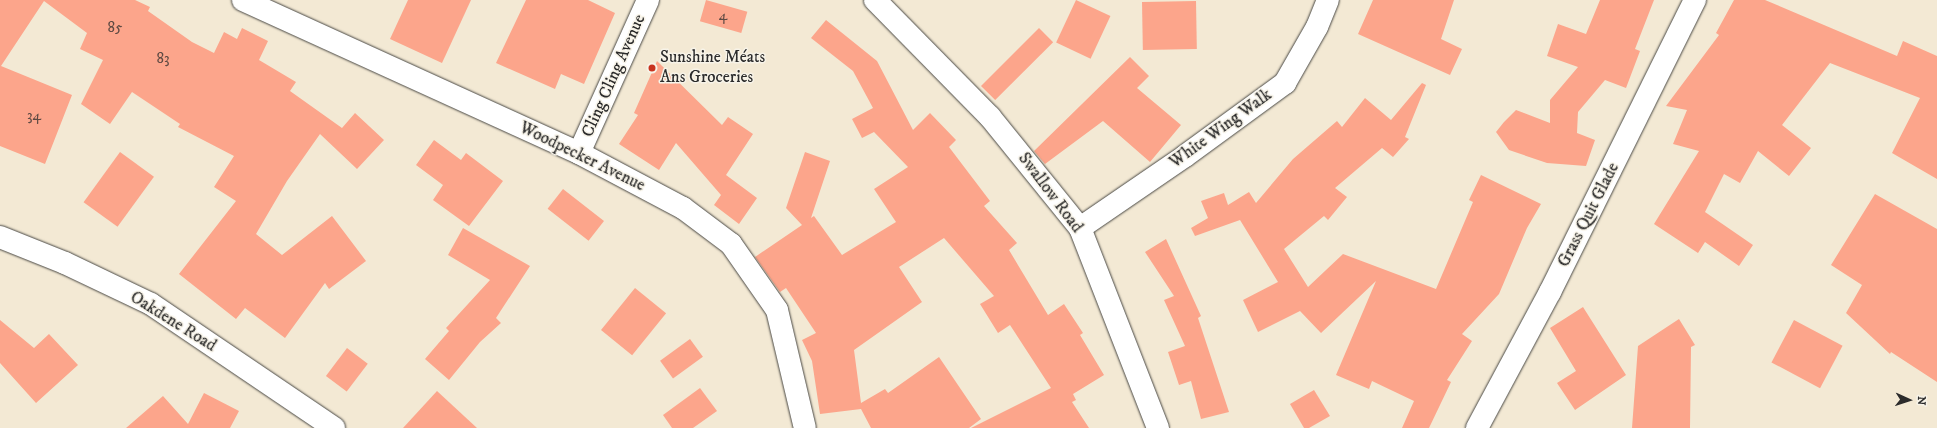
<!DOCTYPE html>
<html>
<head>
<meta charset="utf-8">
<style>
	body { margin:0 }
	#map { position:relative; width:1937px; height:428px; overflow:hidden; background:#f3e9d4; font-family:"IM FELL DW Pica",serif }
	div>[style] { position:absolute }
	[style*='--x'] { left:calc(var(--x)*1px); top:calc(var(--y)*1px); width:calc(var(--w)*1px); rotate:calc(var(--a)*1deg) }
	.building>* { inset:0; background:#fca58b; transform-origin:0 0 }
	.roads { filter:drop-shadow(0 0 1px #494844) drop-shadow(0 0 1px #494844) }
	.street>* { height:22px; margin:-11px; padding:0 11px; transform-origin:11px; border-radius:11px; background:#fff }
	.dots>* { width:11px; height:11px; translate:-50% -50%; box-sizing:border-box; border:2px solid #f7f3e8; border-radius:50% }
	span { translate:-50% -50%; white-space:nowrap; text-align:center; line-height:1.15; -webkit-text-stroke:3px #f7f3e8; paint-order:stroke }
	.number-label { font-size:15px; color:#5f4a43 }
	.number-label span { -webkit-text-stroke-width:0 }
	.poi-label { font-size:17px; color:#2b2b2b }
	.left { translate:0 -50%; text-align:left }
	.street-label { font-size:17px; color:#2b2b2b }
	.north { position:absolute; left:1889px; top:380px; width:40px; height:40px; -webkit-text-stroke:3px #f7f3e8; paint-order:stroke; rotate:93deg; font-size:11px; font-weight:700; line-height:16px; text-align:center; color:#2b2b2b }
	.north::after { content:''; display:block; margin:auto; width:14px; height:18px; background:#2b2b2b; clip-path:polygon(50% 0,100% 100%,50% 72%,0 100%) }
</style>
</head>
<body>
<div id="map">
	<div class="building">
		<i style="clip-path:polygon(0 0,135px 0,150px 7px,148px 11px,192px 42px,214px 53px,224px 32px,237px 39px,242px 28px,268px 41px,259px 60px,296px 82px,290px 91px,342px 128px,355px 113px,384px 140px,357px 169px,320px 134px,287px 181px,256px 234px,282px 255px,332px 216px,366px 261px,329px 289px,325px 283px,285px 338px,245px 308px,236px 319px,179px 274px,236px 201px,214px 187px,234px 156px,178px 127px,180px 124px,132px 92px,110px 124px,81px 104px,103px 60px,80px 49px,87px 33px,44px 1px,1px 66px,72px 95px,45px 164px,0 146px)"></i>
		<i style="clip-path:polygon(408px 0,471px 0,442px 63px,390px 39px)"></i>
		<i style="clip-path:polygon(526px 0,588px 0,615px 13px,584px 84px,561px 74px,555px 89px,496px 63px)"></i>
		<i style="left:706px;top:0;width:43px;height:22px;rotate:16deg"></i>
		<i style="left:1076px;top:0;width:38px;height:47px;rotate:25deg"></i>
		<i style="clip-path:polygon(1373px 0,1454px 0,1441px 39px,1462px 49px,1450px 75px,1358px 34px)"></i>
		<i style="clip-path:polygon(1600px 0,1654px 0,1635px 49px,1640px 51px,1626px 88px,1605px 80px,1578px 112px,1577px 133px,1595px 140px,1586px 166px,1547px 163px,1509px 150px,1496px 132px,1504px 122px,1516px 110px,1550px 123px,1550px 100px,1578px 67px,1547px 56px,1558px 24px,1586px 34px)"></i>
		<i style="clip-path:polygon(1734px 0,1765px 0,1897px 56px,1903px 41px,1937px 56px,1937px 179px,1892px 153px,1920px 98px,1830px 63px,1782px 125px,1811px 148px,1789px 176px,1758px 151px,1740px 183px,1724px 174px,1705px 212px,1753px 245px,1739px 266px,1705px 242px,1698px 253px,1654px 224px,1699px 151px,1673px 144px,1687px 110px,1666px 106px,1719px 35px,1716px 33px)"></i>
		<i style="left:1196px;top:1px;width:48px;height:54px;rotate:89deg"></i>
		<i style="clip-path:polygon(826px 20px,877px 61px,913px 130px,930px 113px,956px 140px,949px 147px,990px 201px,984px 206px,1017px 243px,1009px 250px,1048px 315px,1064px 304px,1083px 333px,1080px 335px,1104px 375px,1073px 394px,1076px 400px,1072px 402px,1089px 428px,971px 428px,1051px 388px,1010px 325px,998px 333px,980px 304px,994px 296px,944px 238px,899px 267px,922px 302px,854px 350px,861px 403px,885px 389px,888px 393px,939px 357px,981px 419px,969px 428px,871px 428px,861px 409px,820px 414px,812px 361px,802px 340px,816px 333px,786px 288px,780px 292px,755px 257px,802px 225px,786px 208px,805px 152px,830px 161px,811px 218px,814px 216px,842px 255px,896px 222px,874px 189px,908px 167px,874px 132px,862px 138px,852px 119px,873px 108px,853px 71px,811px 38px)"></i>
		<i style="left:1039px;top:28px;width:20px;height:82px;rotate:45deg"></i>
		<i style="clip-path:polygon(1130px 57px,1149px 76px,1137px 88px,1181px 125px,1150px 162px,1103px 121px,1045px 164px,1034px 151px)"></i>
		<i style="clip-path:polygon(657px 61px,722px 125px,728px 117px,753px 134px,726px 175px,757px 198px,739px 224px,714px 205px,721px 195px,676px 143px,659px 170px,619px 144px,638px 115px,634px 113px)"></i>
		<i style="clip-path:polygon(1422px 83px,1426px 85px,1405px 137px,1409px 139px,1393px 157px,1382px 148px,1335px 188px,1347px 197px,1328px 220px,1324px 216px,1284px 249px,1308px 287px,1343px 254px,1436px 289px,1473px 202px,1469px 200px,1481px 175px,1541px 204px,1527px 228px,1499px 294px,1462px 334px,1472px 341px,1447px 380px,1451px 382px,1429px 428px,1402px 428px,1414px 401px,1372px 381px,1369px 389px,1336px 375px,1376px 281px,1321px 333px,1300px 311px,1258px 332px,1243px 300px,1278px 282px,1240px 220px,1195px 236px,1191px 228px,1208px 218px,1201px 201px,1224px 193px,1228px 205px,1249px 192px,1256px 203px,1293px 159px,1337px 121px,1342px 127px,1365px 98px,1391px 120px)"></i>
		<i style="clip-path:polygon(434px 140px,461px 160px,466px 153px,503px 181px,469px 226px,433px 200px,443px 185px,416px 165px)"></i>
		<i style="left:120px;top:152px;width:42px;height:62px;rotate:36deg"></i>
		<i style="left:563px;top:189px;width:52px;height:25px;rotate:38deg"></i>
		<i style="clip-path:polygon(1875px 194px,1937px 229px,1937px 382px,1891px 352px,1890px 354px,1846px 313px,1862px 285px,1831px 265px)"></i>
		<i style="clip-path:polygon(463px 228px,530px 266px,496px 318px,501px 323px,480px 342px,449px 380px,425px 359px,449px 331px,446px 328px,490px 280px,448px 255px)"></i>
		<i style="clip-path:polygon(1166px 239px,1201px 316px,1198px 318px,1229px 412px,1201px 419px,1191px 381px,1179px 385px,1168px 352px,1185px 346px,1164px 300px,1174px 296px,1145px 252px)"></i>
		<i style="left:635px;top:288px;width:40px;height:54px;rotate:39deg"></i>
		<i style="clip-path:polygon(1583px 307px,1626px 375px,1575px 410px,1557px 383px,1576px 371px,1550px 328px)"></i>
		<i style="clip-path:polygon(1679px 319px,1695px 345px,1691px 347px,1690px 428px,1632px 428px,1638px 346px)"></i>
		<i style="clip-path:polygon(0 320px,34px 348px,49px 334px,78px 365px,36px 403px,0 363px)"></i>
		<i style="left:1794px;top:320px;width:55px;height:48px;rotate:28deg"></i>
		<i style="left:690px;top:339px;width:22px;height:37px;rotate:54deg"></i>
		<i style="left:347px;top:348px;width:26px;height:35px;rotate:37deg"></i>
		<i style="clip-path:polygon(700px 388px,717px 411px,693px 428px,672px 428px,663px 415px)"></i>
		<i style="clip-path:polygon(1314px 390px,1330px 416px,1309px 428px,1304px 428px,1290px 404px)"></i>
		<i style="clip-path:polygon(437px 391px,477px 428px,403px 428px)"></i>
		<i style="clip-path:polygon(204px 393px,239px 411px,230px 428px,126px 428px,163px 396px,188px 424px)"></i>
	</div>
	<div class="roads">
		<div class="street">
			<i style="--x:243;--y:0;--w:369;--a:24.5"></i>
			<i style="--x:579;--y:153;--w:118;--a:27.9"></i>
			<i style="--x:683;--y:208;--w:60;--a:36.9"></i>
			<i style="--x:731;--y:244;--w:80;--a:55.1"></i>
			<i style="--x:777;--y:310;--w:121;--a:76.7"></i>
			<i style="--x:875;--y:0;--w:164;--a:45.5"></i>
			<i style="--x:990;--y:117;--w:143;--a:51"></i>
			<i style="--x:1080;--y:228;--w:215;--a:68.7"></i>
			<i style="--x:579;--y:153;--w:168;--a:-65.7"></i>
			<i style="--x:1080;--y:228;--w:127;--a:-34.4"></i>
			<i style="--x:1185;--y:156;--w:124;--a:-36.1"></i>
			<i style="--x:1285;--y:83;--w:64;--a:-60.3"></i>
			<i style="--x:1317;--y:27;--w:29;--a:-68"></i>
			<i style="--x:0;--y:237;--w:70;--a:21.8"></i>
			<i style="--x:65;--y:263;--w:95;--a:25.5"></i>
			<i style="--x:151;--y:304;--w:221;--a:34.1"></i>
			<i style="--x:1477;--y:428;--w:154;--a:-61.8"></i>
			<i style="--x:1550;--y:292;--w:326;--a:-63.6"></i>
		</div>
	</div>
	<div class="dots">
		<i style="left:652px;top:68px;background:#c8321e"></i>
	</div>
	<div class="number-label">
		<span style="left:723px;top:16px">4</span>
		<span style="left:115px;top:28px">85</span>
		<span style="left:163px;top:59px">83</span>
		<span style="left:34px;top:116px">34</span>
	</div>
	<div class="poi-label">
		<span class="left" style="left:660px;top:68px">Sunshine Méats<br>Ans Groceries</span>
	</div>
	<div class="street-label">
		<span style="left:614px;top:76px;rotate:-66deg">Cling Cling Avenue</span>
		<span style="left:1221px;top:129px;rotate:-36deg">White Wing Walk</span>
		<span style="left:582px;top:157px;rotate:26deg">Woodpecker Avenue</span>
		<span style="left:1050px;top:193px;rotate:53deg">Swallow Road</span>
		<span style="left:1589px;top:215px;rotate:-63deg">Grass Quit Glade</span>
		<span style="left:173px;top:322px;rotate:32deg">Oakdene Road</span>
	</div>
	<div class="north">N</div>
</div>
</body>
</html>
